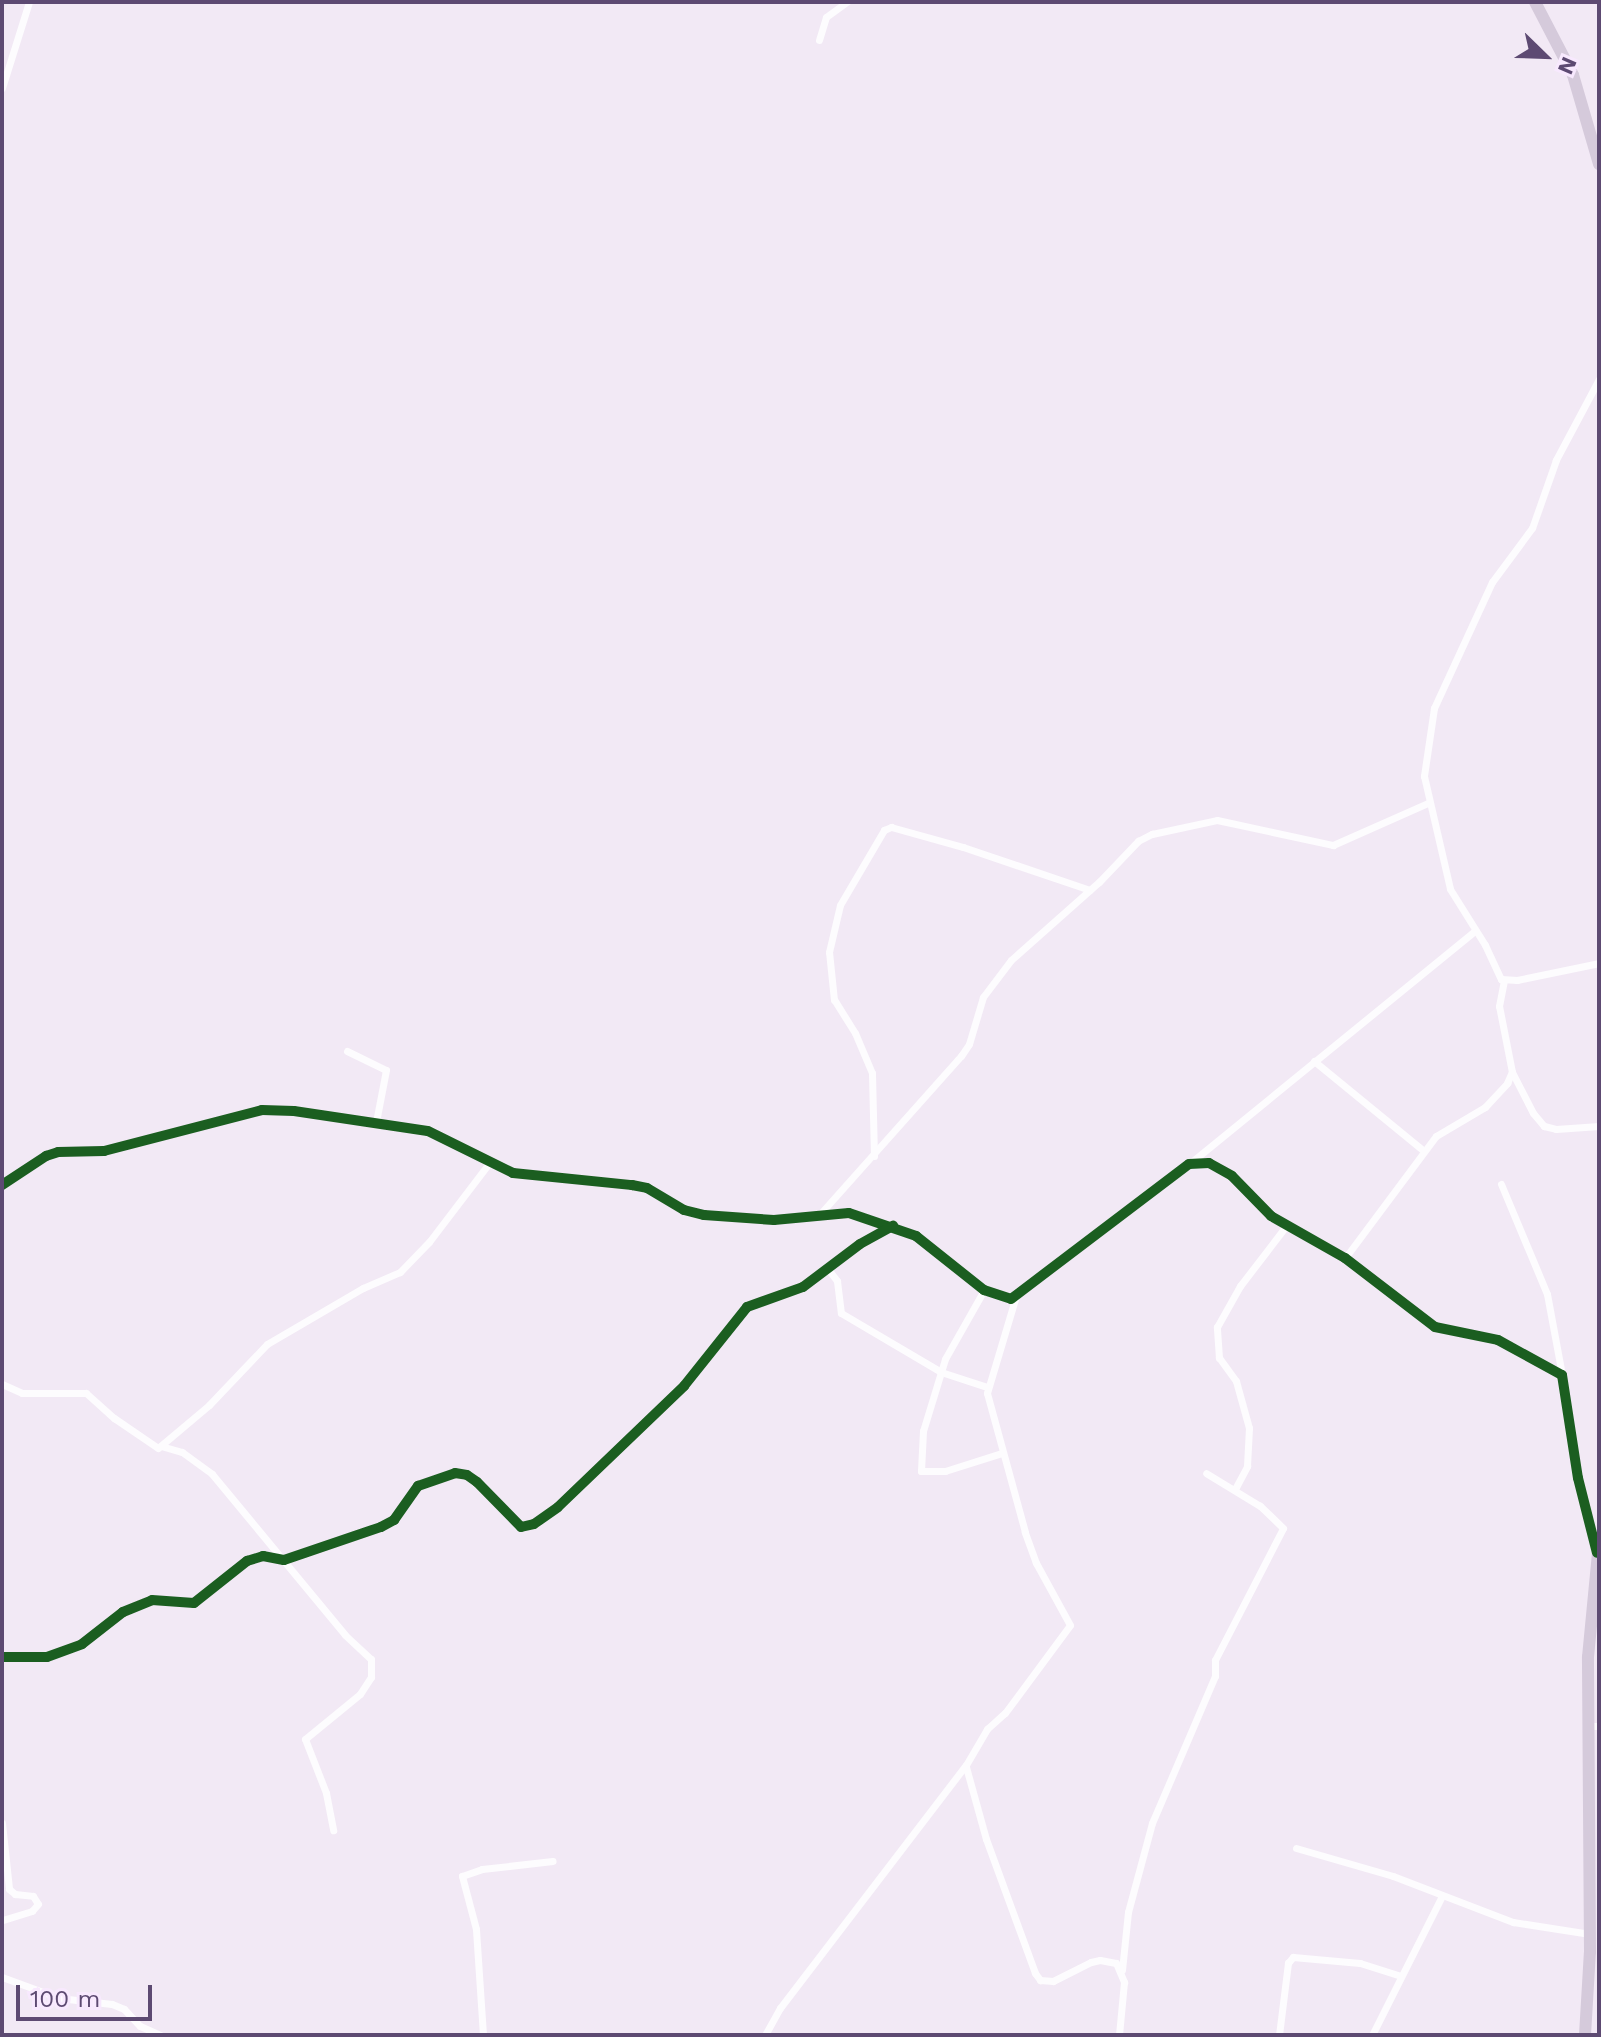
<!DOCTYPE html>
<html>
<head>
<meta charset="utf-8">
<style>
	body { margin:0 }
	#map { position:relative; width:1601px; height:2037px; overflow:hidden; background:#f2e9f5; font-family:"Work Sans",sans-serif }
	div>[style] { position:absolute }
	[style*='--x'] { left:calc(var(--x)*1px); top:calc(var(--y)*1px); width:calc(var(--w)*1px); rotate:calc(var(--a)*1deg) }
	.street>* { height:7px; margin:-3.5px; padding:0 3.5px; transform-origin:3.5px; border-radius:3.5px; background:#fdfcfe }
	.primary>* { height:12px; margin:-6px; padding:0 6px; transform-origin:6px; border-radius:6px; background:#d5cadb }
	.cycleway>* { height:10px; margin:-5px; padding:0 5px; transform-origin:5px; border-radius:5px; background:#1b5e20 }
	span { translate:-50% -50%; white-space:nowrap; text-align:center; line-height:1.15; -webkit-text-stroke:6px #f8e9fe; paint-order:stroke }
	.frame { position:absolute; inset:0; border:4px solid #5d4a72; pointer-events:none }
	.north { position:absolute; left:1505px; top:16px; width:80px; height:80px; -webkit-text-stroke:6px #f8e9fe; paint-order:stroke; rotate:113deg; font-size:22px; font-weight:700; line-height:32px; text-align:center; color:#5d4a72 }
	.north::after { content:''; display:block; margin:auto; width:28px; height:36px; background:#5d4a72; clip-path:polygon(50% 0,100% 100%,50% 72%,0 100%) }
	.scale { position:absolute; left:16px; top:1985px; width:136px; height:36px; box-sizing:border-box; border:4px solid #5d4a72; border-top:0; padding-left:10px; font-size:24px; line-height:28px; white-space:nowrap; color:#5d4a72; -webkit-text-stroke:6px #f8e9fe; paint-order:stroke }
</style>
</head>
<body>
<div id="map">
	<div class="street">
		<i style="--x:819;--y:40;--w:24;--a:-73"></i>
		<i style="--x:826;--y:17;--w:26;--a:-36"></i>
		<i style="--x:2;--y:88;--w:90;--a:-72.6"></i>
		<i style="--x:1599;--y:379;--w:92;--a:118"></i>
		<i style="--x:1556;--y:460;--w:72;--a:109.4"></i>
		<i style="--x:1532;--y:528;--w:67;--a:126.5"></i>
		<i style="--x:1492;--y:582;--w:139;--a:114.7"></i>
		<i style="--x:1434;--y:708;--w:69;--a:98.4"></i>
		<i style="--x:1424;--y:776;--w:116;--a:77"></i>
		<i style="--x:1450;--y:889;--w:66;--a:58"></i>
		<i style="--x:1485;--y:945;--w:38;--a:65"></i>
		<i style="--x:1501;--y:979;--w:16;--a:4"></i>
		<i style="--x:1517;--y:980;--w:84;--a:-11.7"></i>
		<i style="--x:347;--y:1051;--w:43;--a:26"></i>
		<i style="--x:386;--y:1070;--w:53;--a:100.9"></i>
		<i style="--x:1314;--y:1061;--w:142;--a:39.3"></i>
		<i style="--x:1512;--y:1072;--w:46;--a:62.9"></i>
		<i style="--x:1533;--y:1113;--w:17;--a:50"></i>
		<i style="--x:1544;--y:1126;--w:12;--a:14"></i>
		<i style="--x:1556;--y:1129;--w:43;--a:-4"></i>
		<i style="--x:874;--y:1156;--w:83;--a:-91.4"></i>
		<i style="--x:872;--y:1073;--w:43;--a:-113"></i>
		<i style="--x:855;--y:1033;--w:39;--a:-122"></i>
		<i style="--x:834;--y:1000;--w:48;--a:-95.9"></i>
		<i style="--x:829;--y:952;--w:48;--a:-76.8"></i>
		<i style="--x:840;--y:905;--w:87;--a:-59.6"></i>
		<i style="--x:884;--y:830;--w:8;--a:-23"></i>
		<i style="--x:891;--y:827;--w:75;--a:15.5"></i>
		<i style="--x:963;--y:847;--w:134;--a:18.7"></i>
		<i style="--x:1189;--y:1164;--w:369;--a:-39.2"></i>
		<i style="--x:1501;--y:1184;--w:119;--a:67.3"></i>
		<i style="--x:1547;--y:1294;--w:82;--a:79.5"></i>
		<i style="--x:2;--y:1185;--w:53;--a:-33.4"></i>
		<i style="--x:46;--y:1156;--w:13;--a:-18"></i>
		<i style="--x:58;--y:1152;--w:46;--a:-1.2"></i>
		<i style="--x:104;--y:1151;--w:163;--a:-14.5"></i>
		<i style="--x:262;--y:1110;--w:32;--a:2"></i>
		<i style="--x:294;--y:1111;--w:135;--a:8.5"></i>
		<i style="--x:428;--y:1131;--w:95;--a:26.3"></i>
		<i style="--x:513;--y:1173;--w:120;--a:5.8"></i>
		<i style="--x:632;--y:1185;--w:15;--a:11"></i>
		<i style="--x:647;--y:1188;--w:43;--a:30.7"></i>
		<i style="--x:684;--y:1210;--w:21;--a:14"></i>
		<i style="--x:704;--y:1215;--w:70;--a:4.1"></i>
		<i style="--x:774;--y:1220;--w:75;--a:-5.3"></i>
		<i style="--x:849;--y:1213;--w:71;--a:18.9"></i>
		<i style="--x:916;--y:1236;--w:87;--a:38.5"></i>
		<i style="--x:984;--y:1290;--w:28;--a:18"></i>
		<i style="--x:1011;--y:1299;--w:223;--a:-37.2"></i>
		<i style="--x:1189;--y:1164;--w:20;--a:-3"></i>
		<i style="--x:1209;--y:1163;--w:26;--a:29"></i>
		<i style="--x:1232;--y:1176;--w:56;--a:45.7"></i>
		<i style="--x:1271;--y:1216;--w:85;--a:29.6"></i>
		<i style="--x:1345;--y:1258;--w:113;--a:37.5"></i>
		<i style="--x:1435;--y:1327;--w:64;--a:11.7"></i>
		<i style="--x:1498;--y:1340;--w:73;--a:28.7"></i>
		<i style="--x:1562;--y:1375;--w:104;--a:81.2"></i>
		<i style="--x:1578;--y:1478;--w:73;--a:75.8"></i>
		<i style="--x:820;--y:1214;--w:212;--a:-48.3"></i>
		<i style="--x:961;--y:1056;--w:14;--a:-56"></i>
		<i style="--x:969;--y:1044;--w:49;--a:-73.4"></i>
		<i style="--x:983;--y:997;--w:46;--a:-52.9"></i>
		<i style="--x:1011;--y:960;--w:118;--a:-41.6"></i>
		<i style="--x:1099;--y:882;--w:57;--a:-46.4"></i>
		<i style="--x:1138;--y:841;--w:16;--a:-27"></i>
		<i style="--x:1152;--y:834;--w:66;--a:-12.2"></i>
		<i style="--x:1217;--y:820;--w:119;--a:12.2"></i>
		<i style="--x:1333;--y:845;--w:104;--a:-23.9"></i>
		<i style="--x:1345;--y:1258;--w:152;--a:-53.3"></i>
		<i style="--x:1436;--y:1136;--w:57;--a:-30.6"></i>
		<i style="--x:1485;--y:1107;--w:33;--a:-47"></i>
		<i style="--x:1507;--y:1083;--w:12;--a:-66"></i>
		<i style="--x:1512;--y:1072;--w:67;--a:-101.1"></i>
		<i style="--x:1499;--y:1006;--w:25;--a:-79"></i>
		<i style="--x:828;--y:1269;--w:15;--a:53"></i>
		<i style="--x:837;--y:1281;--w:32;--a:83"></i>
		<i style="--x:841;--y:1313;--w:116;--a:30.5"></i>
		<i style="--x:941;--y:1372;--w:48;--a:18.1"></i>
		<i style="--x:984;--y:1290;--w:79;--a:119.5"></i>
		<i style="--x:945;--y:1359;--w:75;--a:107"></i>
		<i style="--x:923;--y:1431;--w:40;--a:92.9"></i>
		<i style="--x:921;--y:1471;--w:24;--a:0"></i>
		<i style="--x:945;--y:1471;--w:60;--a:-17.5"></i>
		<i style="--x:2;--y:1384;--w:22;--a:24"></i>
		<i style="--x:22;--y:1393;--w:64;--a:0"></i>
		<i style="--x:86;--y:1393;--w:38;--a:42"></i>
		<i style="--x:114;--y:1418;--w:53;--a:34.3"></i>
		<i style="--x:158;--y:1448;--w:67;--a:-40.1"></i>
		<i style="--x:209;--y:1405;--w:84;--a:-46.4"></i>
		<i style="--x:267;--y:1344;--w:111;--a:-30.3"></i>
		<i style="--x:363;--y:1288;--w:40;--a:-23.4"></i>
		<i style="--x:400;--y:1272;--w:42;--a:-46"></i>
		<i style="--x:429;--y:1242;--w:101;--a:-52.7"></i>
		<i style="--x:161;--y:1446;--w:22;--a:16"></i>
		<i style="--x:182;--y:1452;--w:37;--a:36"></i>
		<i style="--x:212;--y:1474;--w:209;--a:50.4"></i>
		<i style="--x:345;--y:1635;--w:35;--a:43"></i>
		<i style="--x:371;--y:1659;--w:18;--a:90"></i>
		<i style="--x:371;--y:1677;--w:20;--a:123"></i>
		<i style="--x:360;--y:1694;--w:71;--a:140.7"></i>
		<i style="--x:305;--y:1739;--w:58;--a:68.7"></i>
		<i style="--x:326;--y:1793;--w:38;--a:79"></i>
		<i style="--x:1235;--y:1489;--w:26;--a:-62"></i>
		<i style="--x:1247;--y:1466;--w:38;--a:-87"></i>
		<i style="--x:1249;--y:1428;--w:49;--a:-105.5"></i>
		<i style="--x:1236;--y:1381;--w:29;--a:-126"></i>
		<i style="--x:1219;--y:1358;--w:31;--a:-94"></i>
		<i style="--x:1217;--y:1327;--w:47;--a:-60.7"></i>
		<i style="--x:1240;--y:1286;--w:76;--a:-52.5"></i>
		<i style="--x:2;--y:1657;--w:45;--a:0"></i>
		<i style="--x:47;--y:1657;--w:37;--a:-20"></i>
		<i style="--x:82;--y:1644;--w:52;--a:-38"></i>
		<i style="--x:123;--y:1612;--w:31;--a:-22"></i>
		<i style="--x:152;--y:1600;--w:42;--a:4.1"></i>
		<i style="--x:194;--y:1603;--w:68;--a:-38.4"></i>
		<i style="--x:247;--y:1561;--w:17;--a:-17"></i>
		<i style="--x:263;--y:1556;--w:21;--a:11"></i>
		<i style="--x:284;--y:1560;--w:102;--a:-18.8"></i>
		<i style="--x:381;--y:1527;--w:15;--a:-28"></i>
		<i style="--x:394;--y:1520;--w:42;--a:-54.8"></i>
		<i style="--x:418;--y:1486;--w:39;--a:-19"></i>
		<i style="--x:455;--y:1473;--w:12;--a:9"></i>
		<i style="--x:467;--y:1475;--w:12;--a:35"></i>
		<i style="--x:477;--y:1482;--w:63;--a:45.6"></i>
		<i style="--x:521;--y:1527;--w:13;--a:-13"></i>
		<i style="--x:534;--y:1524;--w:29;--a:-35"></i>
		<i style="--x:558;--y:1507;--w:175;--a:-43.8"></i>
		<i style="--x:684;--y:1386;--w:101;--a:-51.4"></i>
		<i style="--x:747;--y:1307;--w:59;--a:-19.7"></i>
		<i style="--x:803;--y:1287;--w:71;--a:-37"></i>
		<i style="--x:860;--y:1244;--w:38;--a:-29"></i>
		<i style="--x:1591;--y:1726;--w:8;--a:0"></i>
		<i style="--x:966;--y:1767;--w:75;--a:74.5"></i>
		<i style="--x:986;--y:1839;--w:143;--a:69.9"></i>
		<i style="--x:1035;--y:1973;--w:9;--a:54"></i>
		<i style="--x:1040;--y:1980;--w:13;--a:4"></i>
		<i style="--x:1053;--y:1981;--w:42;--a:-26.6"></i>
		<i style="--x:1091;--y:1962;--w:9;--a:-13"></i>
		<i style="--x:1100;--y:1960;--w:16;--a:11"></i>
		<i style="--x:1116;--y:1963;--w:21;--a:67"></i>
		<i style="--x:1124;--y:1982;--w:53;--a:95.4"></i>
		<i style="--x:2;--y:1823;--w:66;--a:83.9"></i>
		<i style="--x:9;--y:1889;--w:8;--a:40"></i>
		<i style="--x:15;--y:1894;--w:18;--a:6"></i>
		<i style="--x:33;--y:1896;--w:9;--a:58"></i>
		<i style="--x:38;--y:1904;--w:9;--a:131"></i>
		<i style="--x:32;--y:1911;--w:31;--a:163"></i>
		<i style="--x:1296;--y:1848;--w:101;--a:16.1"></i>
		<i style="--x:1393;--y:1876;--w:129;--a:21"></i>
		<i style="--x:1513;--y:1922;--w:78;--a:8.9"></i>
		<i style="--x:1122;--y:1970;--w:58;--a:-84.1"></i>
		<i style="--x:1128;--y:1912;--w:92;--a:-74.9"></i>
		<i style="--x:1152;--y:1823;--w:160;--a:-66.8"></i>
		<i style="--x:1215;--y:1676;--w:16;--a:-90"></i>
		<i style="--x:1215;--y:1660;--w:148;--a:-62.7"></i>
		<i style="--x:1283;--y:1528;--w:32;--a:-136"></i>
		<i style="--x:1260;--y:1506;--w:63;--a:-148.6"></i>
		<i style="--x:2;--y:1977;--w:61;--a:20.2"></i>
		<i style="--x:59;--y:1998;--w:53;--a:6.5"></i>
		<i style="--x:112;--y:2004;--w:13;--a:23"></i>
		<i style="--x:124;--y:2009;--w:23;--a:47"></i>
		<i style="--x:140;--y:2026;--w:22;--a:24"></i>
		<i style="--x:483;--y:2035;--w:106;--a:-93.8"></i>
		<i style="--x:476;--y:1929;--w:55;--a:-104.8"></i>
		<i style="--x:462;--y:1876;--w:21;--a:-19"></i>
		<i style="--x:482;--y:1869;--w:71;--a:-6.4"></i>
		<i style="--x:765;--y:2035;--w:31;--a:-61"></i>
		<i style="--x:780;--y:2008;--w:306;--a:-52.6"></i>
		<i style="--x:966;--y:1765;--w:42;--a:-59.7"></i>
		<i style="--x:987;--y:1729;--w:24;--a:-42"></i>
		<i style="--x:1005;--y:1713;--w:109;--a:-53.5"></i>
		<i style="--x:1070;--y:1625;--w:71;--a:-118.7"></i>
		<i style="--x:1036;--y:1563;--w:33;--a:-110"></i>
		<i style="--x:1025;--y:1532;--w:144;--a:-105.3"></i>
		<i style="--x:987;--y:1393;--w:101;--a:-73.4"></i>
		<i style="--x:1279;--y:2035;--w:73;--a:-82.9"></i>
		<i style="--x:1288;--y:1963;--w:8;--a:-50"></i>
		<i style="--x:1293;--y:1957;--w:67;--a:5.1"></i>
		<i style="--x:1360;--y:1963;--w:43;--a:17.6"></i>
		<i style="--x:1372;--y:2035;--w:156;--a:-63.3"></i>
	</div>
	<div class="primary">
		<i style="--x:1535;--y:2;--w:82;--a:62.5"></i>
		<i style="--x:1573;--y:75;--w:93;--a:73.7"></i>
		<i style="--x:1585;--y:2035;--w:83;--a:-86.6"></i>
		<i style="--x:1590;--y:1952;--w:295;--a:-90.4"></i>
		<i style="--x:1588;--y:1657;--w:116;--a:-84.5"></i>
	</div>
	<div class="cycleway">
		<i style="--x:2;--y:1185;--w:53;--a:-33.4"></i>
		<i style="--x:46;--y:1156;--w:13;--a:-18"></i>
		<i style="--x:58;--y:1152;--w:46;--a:-1.2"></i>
		<i style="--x:104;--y:1151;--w:163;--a:-14.5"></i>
		<i style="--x:262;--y:1110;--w:32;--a:2"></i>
		<i style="--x:294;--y:1111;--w:135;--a:8.5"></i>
		<i style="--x:428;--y:1131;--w:95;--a:26.3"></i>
		<i style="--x:513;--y:1173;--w:120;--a:5.8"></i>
		<i style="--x:632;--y:1185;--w:15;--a:11"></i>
		<i style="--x:647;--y:1188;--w:43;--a:30.7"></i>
		<i style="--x:684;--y:1210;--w:21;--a:14"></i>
		<i style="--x:704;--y:1215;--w:70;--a:4.1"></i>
		<i style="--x:774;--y:1220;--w:75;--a:-5.3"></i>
		<i style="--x:849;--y:1213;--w:71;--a:18.9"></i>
		<i style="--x:916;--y:1236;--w:87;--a:38.5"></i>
		<i style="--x:984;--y:1290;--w:28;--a:18"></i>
		<i style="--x:1011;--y:1299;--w:223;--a:-37.2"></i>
		<i style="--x:1189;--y:1164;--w:20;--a:-3"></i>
		<i style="--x:1209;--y:1163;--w:26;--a:29"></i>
		<i style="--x:1232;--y:1176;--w:56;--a:45.7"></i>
		<i style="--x:1271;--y:1216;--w:85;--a:29.6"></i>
		<i style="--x:1345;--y:1258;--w:113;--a:37.5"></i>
		<i style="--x:1435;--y:1327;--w:64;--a:11.7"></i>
		<i style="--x:1498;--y:1340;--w:73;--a:28.7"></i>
		<i style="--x:1562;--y:1375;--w:104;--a:81.2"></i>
		<i style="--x:1578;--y:1478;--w:77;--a:75.8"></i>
		<i style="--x:2;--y:1657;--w:45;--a:0"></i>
		<i style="--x:47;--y:1657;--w:37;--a:-20"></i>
		<i style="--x:82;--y:1644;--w:52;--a:-38"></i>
		<i style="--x:123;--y:1612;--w:31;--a:-22"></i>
		<i style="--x:152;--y:1600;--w:42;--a:4.1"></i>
		<i style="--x:194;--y:1603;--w:68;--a:-38.4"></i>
		<i style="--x:247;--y:1561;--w:17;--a:-17"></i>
		<i style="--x:263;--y:1556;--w:21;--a:11"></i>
		<i style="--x:284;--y:1560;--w:102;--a:-18.8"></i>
		<i style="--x:381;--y:1527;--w:15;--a:-28"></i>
		<i style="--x:394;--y:1520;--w:42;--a:-54.8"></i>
		<i style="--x:418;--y:1486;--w:39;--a:-19"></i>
		<i style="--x:455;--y:1473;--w:12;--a:9"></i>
		<i style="--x:467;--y:1475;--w:12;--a:35"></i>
		<i style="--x:477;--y:1482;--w:63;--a:45.6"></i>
		<i style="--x:521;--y:1527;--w:13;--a:-13"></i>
		<i style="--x:534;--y:1524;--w:29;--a:-35"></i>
		<i style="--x:558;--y:1507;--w:175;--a:-43.8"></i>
		<i style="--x:684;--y:1386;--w:101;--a:-51.4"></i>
		<i style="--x:747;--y:1307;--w:59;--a:-19.7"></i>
		<i style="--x:803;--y:1287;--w:71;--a:-37"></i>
		<i style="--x:860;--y:1244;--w:38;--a:-29"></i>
	</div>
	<div class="frame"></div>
	<div class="north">N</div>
	<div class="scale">100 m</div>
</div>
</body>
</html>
